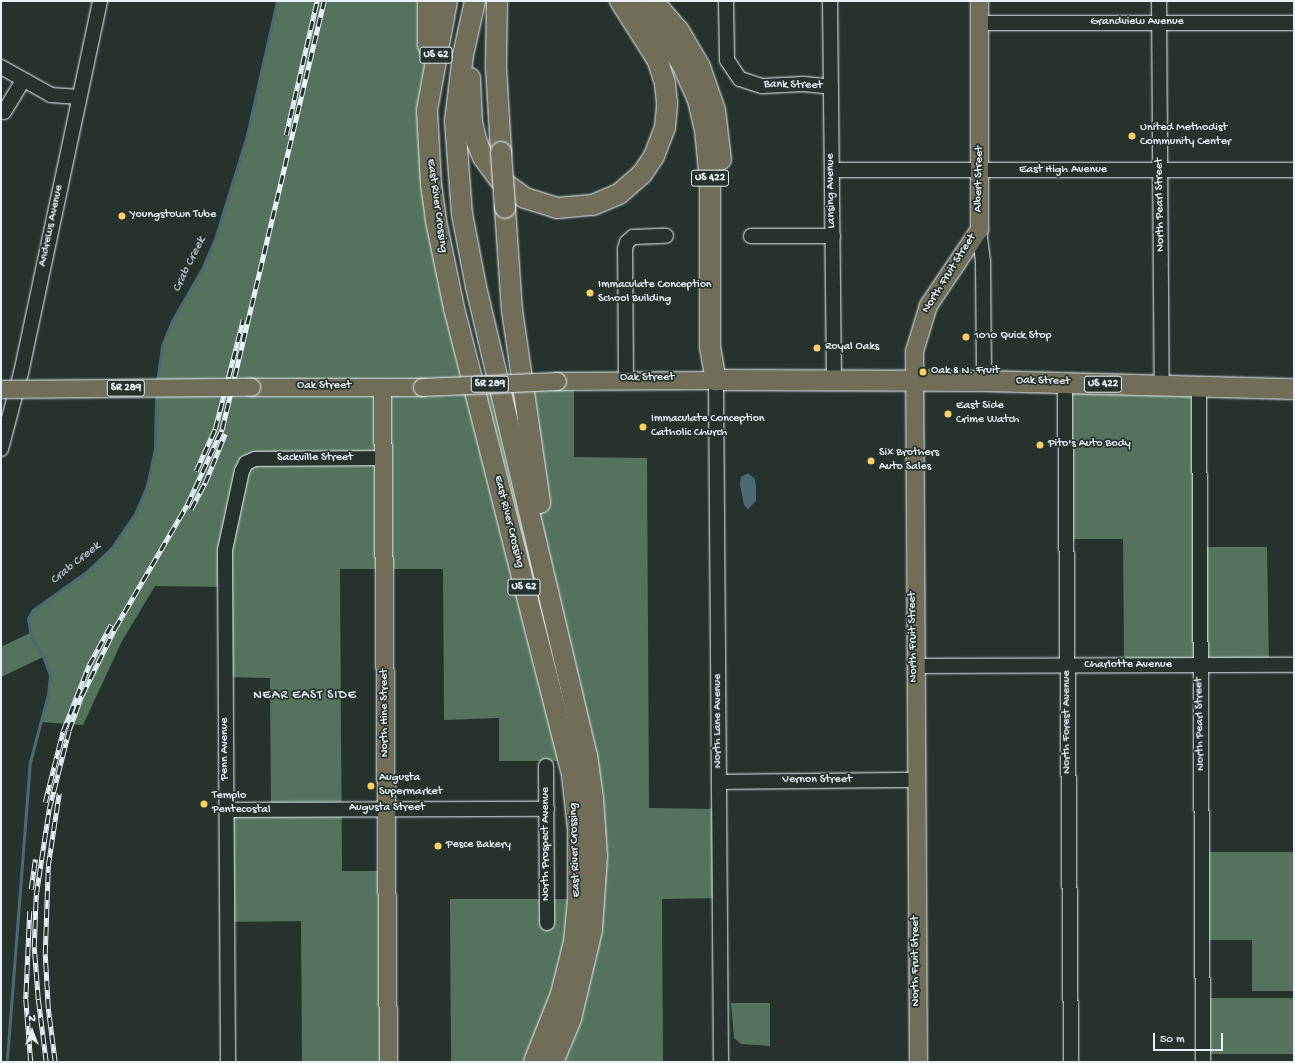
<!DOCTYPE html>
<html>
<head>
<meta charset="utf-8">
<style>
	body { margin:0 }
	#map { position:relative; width:1295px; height:1063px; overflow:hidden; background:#26332d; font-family:"Gochi Hand",sans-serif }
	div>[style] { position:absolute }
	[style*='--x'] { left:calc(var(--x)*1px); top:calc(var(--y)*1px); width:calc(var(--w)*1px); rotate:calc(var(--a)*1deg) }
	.green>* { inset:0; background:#55735c; transform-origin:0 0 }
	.water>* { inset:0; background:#4c6a73 }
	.stream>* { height:3px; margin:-1.5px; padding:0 1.5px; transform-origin:1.5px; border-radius:1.5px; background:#4c6a73 }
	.roads { filter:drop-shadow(0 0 1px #e8f1f8) drop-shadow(0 0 1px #e8f1f8) }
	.minor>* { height:14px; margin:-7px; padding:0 7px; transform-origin:7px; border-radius:7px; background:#26332d }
	.major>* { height:17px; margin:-8.5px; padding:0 8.5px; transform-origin:8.5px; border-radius:8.5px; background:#706e59 }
	.highway>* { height:20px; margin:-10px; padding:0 10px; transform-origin:10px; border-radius:10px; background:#706e59 }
	.rail>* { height:4.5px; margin-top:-2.25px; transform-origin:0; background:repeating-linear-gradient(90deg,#26332d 0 9px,#e8f1f8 0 18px); box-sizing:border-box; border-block:1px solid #e8f1f8 }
	.bridges { filter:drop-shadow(0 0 1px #e8f1f8) drop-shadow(0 0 1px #e8f1f8) }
	.major-bridge>* { height:17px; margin:-8.5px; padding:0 8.5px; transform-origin:8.5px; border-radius:8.5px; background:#706e59 }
	.highway-bridge>* { height:20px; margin:-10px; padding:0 10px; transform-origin:10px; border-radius:10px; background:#706e59 }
	.dots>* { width:11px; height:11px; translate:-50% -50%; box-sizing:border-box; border:2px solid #26332d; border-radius:50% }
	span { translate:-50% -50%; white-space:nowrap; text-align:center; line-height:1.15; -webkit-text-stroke:3.5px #26332d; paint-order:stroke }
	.shield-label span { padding:1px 3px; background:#26332d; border:1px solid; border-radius:3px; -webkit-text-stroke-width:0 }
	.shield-label { font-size:11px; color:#e8f1f8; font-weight:700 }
	.street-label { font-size:12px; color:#e8f1f8 }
	.poi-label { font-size:12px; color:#e8f1f8 }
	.left { translate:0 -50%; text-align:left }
	.water-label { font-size:13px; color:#aabbc3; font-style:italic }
	.neighbourhood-label { font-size:13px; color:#e8f1f8; letter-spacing:1px }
	.frame { position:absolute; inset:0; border:2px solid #e8f1f8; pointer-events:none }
	.north { position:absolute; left:12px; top:1011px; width:40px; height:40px; -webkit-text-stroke:3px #26332d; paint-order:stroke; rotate:0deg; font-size:11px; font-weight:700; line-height:16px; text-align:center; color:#e8f1f8 }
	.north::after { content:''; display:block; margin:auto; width:14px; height:18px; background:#e8f1f8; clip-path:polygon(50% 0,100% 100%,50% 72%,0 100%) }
	.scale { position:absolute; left:1153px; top:1033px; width:70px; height:18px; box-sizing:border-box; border:2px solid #e8f1f8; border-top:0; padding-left:5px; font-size:12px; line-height:14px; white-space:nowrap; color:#e8f1f8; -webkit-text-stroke:3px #26332d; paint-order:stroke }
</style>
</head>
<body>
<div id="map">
	<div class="green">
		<i style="clip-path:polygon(277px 1px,428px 1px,427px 110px,474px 386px,574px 381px,574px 457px,647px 458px,649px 808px,719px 809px,720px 898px,662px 899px,663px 1062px,451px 1062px,450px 899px,578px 899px,568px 761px,499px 761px,499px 718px,444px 720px,443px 569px,340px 569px,342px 871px,387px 871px,388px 1062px,302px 1062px,301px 921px,227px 922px,227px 810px,271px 810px,270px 678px,226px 677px,225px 587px,155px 586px,122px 641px,83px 725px,41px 722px,48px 694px,50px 675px,43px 657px,1px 677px,1px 647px,30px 633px,28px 618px,33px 610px,86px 572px,110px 550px,135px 514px,147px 486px,155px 448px,156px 388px,162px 345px,172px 321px,203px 267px,216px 236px,247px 135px)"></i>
		<i style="clip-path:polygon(1065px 382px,1199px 387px,1200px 547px,1267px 547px,1269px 665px,1124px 666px,1123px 539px,1066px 539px)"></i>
		<i style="clip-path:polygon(1202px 852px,1293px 852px,1293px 991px,1252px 991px,1252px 940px,1203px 940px)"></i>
		<i style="left:1209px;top:998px;width:85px;height:56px"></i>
		<i style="clip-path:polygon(731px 1003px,770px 1003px,770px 1046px,741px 1044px,734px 1038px)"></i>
	</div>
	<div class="water">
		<i style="clip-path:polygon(748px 473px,755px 479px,756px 487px,756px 501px,748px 509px,744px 505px,740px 485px,741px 477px)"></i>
	</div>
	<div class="stream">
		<i style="--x:157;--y:382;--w:37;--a:-82"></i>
		<i style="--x:162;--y:345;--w:26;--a:-67"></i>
		<i style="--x:172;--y:321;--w:62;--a:-60.1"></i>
		<i style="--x:203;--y:267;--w:34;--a:-67"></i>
		<i style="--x:216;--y:236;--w:106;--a:-72.9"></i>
		<i style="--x:247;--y:135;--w:137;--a:-77.4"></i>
		<i style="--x:7;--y:1059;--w:298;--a:-85.6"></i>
		<i style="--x:30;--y:762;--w:70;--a:-75.2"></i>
		<i style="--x:48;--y:694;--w:19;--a:-84"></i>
		<i style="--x:50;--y:675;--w:20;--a:-110"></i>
		<i style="--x:43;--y:656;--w:22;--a:-122"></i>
		<i style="--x:31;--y:637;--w:19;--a:-99"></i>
		<i style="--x:28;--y:618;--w:9;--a:-58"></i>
		<i style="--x:33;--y:610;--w:65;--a:-35.6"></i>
		<i style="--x:86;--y:572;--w:33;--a:-43"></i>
		<i style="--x:110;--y:550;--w:44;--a:-55.2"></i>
		<i style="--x:135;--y:514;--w:30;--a:-67"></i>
		<i style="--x:147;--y:486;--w:39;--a:-78"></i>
		<i style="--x:155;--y:448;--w:54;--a:-88.9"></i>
	</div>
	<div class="roads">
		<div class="minor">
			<i style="--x:726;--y:1;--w:59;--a:89"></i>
			<i style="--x:727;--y:60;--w:23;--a:56"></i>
			<i style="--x:740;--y:79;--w:23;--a:18"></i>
			<i style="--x:762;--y:86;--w:42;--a:-2.7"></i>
			<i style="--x:804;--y:84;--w:27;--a:6"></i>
			<i style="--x:830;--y:1;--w:379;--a:89.4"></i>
			<i style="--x:1159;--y:1;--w:385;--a:89.6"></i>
			<i style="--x:979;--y:23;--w:315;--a:0"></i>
			<i style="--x:1;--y:67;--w:57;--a:29.2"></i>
			<i style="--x:51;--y:95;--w:28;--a:4"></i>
			<i style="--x:4;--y:112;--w:37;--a:-59"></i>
			<i style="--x:832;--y:170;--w:462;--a:0"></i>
			<i style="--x:979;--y:229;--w:33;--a:83"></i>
			<i style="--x:983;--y:262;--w:119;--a:89.5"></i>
			<i style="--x:751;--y:236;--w:82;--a:0"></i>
			<i style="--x:626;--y:379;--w:130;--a:-90.4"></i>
			<i style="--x:625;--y:249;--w:7;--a:-74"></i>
			<i style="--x:627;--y:242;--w:8;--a:-40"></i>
			<i style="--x:633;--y:237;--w:33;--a:-2"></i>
			<i style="--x:716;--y:380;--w:682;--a:89.58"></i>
			<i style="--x:1065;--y:382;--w:680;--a:89.49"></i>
			<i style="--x:1199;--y:387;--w:675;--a:89.66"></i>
			<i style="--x:1;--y:449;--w:79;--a:-75.3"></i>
			<i style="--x:21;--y:373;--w:380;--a:-78"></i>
			<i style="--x:915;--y:666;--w:379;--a:-0.2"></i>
			<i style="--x:546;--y:766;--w:157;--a:89.6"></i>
			<i style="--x:719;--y:782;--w:197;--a:-0.6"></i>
			<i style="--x:227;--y:810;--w:320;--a:-0.2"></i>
			<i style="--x:228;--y:1062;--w:512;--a:-90.34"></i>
			<i style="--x:225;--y:550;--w:81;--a:-77.9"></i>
			<i style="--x:242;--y:471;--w:9;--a:-63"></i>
			<i style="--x:246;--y:463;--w:10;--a:-24"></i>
			<i style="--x:255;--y:459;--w:130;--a:-0.4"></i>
		</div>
		<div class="major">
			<i style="--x:557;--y:381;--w:159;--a:-0.4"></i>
			<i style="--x:251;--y:387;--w:171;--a:0"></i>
			<i style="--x:382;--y:387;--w:675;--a:89.49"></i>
			<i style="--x:918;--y:1062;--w:711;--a:-90.32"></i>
			<i style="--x:914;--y:351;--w:48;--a:-73.1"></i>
			<i style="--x:928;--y:305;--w:92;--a:-56.1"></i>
			<i style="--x:979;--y:229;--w:228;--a:-90"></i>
		</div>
		<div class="highway">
			<i style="--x:447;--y:1;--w:111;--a:100.4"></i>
			<i style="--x:427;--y:110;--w:74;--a:86.9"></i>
			<i style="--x:431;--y:184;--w:37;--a:82"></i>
			<i style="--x:436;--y:221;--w:89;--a:78.3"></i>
			<i style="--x:454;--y:308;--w:482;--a:75.8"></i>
			<i style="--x:572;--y:775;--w:54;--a:83.7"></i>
			<i style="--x:578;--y:829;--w:71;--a:90"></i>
			<i style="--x:578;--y:900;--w:42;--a:95.4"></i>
			<i style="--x:574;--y:942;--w:54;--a:104"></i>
			<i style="--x:561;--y:994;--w:73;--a:111.7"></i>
			<i style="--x:475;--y:1;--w:55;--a:102.5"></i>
			<i style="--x:463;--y:55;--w:66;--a:96.9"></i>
			<i style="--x:455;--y:121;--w:93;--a:85.7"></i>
			<i style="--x:462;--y:214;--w:74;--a:79.1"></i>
			<i style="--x:476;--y:287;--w:481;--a:76.7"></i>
			<i style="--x:587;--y:755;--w:43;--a:82.1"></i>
			<i style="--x:593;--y:798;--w:58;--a:86.1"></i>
			<i style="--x:597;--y:856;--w:74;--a:93.9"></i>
			<i style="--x:592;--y:930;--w:91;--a:103.3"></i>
			<i style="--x:571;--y:1019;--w:47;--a:112.7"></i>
			<i style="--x:497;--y:1;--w:66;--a:90.9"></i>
			<i style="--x:496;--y:67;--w:85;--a:86.6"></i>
			<i style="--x:653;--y:1;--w:40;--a:49"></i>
			<i style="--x:679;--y:31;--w:42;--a:59.7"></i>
			<i style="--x:700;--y:67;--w:46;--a:70.8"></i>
			<i style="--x:715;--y:110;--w:50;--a:83.2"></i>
			<i style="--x:634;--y:7;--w:37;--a:43"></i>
			<i style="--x:661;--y:32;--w:38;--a:57"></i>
			<i style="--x:682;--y:64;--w:39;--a:66"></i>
			<i style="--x:698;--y:100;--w:31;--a:77"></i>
			<i style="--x:705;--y:130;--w:51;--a:84.4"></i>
			<i style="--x:710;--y:181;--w:166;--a:90"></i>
			<i style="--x:710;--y:347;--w:34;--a:80"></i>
			<i style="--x:428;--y:46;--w:45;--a:-90"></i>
			<i style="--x:470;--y:78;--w:44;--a:87.4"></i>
			<i style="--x:472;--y:122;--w:18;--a:77"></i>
			<i style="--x:476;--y:140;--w:18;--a:68"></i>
			<i style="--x:483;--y:157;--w:27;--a:54"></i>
			<i style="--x:499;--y:179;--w:32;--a:36"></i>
			<i style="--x:525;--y:198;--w:34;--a:17"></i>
			<i style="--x:557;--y:208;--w:36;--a:-5"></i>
			<i style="--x:593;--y:205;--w:28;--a:-23"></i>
			<i style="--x:619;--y:194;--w:30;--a:-41"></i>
			<i style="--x:642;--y:174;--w:22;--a:-56"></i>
			<i style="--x:654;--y:156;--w:30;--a:-69"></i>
			<i style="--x:665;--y:128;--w:25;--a:-85"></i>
			<i style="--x:667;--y:103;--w:20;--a:-96"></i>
			<i style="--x:665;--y:83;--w:23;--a:-108"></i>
			<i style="--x:658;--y:61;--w:71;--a:-122.3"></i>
			<i style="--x:505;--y:208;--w:102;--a:86.1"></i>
			<i style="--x:512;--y:310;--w:195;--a:81.7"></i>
			<i style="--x:716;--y:380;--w:268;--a:0.2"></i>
			<i style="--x:984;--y:381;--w:310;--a:1.5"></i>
		</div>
	</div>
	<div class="rail">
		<i style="--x:286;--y:135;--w:138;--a:-77"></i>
		<i style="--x:196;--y:471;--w:46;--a:-65.7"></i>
		<i style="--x:215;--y:429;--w:113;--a:-75.6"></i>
		<i style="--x:191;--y:509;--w:30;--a:-62"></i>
		<i style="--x:205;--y:483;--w:53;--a:-67.8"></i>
		<i style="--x:45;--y:802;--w:73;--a:-75.8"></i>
		<i style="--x:63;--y:731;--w:71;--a:-68.5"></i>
		<i style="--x:89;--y:665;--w:46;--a:-61.2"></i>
		<i style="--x:31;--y:889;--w:30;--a:-82"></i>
		<i style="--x:30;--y:911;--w:88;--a:92.6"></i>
		<i style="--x:26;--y:999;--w:63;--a:85.5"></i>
		<i style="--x:46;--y:1062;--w:64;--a:-97.2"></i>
		<i style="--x:38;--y:999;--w:52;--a:-94.4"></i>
		<i style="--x:34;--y:947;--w:52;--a:-87.8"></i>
		<i style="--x:36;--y:895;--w:87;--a:-81.4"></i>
		<i style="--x:49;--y:809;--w:81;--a:-75.8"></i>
		<i style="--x:69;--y:730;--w:37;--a:-70"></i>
		<i style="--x:82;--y:695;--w:75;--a:-63.8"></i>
		<i style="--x:115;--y:628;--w:143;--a:-59.7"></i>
		<i style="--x:187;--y:505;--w:84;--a:-65.3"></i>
		<i style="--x:222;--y:429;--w:440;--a:-76.6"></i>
		<i style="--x:55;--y:1062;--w:54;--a:-97.4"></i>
		<i style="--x:48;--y:1008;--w:54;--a:-93.2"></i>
		<i style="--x:45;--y:954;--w:88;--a:-88"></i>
		<i style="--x:48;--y:866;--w:74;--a:-81.4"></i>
	</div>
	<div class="bridges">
		<div class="major-bridge">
			<i style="--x:422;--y:387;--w:135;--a:-2.5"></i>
			<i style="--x:1;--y:389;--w:250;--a:-0.5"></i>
		</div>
		<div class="highway-bridge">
			<i style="--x:501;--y:152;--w:56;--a:85.9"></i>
		</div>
	</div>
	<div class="dots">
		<i style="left:1132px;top:136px;background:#ffd166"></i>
		<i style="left:122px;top:216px;background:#ffd166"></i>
		<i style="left:590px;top:293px;background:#ffd166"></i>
		<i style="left:966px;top:337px;background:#ffd166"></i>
		<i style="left:817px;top:348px;background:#ffd166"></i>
		<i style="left:923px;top:372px;background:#ffd166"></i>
		<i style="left:948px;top:414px;background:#ffd166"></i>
		<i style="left:643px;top:427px;background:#ffd166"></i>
		<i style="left:1040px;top:445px;background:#ffd166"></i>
		<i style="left:871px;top:461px;background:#ffd166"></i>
		<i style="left:371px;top:786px;background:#ffd166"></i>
		<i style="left:204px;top:804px;background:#ffd166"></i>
		<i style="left:438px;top:846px;background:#ffd166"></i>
	</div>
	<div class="shield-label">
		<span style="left:436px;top:55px">US 62</span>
		<span style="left:710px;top:178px">US 422</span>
		<span style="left:490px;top:384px">SR 289</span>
		<span style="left:1103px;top:384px">US 422</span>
		<span style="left:126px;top:388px">SR 289</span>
		<span style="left:524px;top:587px">US 62</span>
	</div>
	<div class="street-label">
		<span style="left:1137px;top:23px">Grandview Avenue</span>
		<span style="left:793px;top:86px;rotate:1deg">Bank Street</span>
		<span style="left:1063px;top:171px">East High Avenue</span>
		<span style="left:980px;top:179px;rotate:-89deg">Albert Street</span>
		<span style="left:832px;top:191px;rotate:-91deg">Lansing Avenue</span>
		<span style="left:1161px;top:205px;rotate:-91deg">North Pearl Street</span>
		<span style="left:436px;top:206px;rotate:82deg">East River Crossing</span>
		<span style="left:52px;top:226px;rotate:-78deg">Andrews Avenue</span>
		<span style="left:950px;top:274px;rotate:-58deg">North Fruit Street</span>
		<span style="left:647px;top:379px">Oak Street</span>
		<span style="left:1043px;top:382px;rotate:1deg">Oak Street</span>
		<span style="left:324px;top:387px">Oak Street</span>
		<span style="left:315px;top:459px">Sackville Street</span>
		<span style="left:508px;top:522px;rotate:76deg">East River Crossing</span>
		<span style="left:914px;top:637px;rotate:-91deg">North Fruit Street</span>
		<span style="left:1128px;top:666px">Charlotte Avenue</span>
		<span style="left:386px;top:713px;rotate:-90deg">North Hine Street</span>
		<span style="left:719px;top:721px;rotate:-90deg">North Lane Avenue</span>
		<span style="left:1068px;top:722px;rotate:-90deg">North Forest Avenue</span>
		<span style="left:1201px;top:724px;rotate:-91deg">North Pearl Street</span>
		<span style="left:226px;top:749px;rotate:-90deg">Penn Avenue</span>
		<span style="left:817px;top:781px">Vernon Street</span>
		<span style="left:387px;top:809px">Augusta Street</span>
		<span style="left:547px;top:844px;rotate:-90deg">North Prospect Avenue</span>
		<span style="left:576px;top:850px;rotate:-92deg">East River Crossing</span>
		<span style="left:917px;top:961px;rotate:-90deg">North Fruit Street</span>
	</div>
	<div class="poi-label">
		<span class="left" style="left:1140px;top:136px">United Methodist<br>Community Center</span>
		<span class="left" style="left:130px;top:216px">Youngstown Tube</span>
		<span class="left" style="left:598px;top:293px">Immaculate Conception<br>School Building</span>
		<span class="left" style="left:974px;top:337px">1010 Quick Stop</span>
		<span class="left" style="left:825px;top:348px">Royal Oaks</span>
		<span class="left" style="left:931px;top:372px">Oak &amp; N. Fruit</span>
		<span class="left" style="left:956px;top:414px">East Side<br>Crime Watch</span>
		<span class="left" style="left:651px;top:427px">Immaculate Conception<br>Catholic Church</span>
		<span class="left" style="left:1048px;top:445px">Pito's Auto Body</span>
		<span class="left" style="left:879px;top:461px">Six Brothers<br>Auto Sales</span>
		<span class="left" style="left:379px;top:786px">Augusta<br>Supermarket</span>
		<span class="left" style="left:212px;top:804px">Templo<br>Pentecostal</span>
		<span class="left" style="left:446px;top:846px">Pesce Bakery</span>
	</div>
	<div class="water-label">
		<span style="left:190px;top:265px;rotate:-64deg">Crab Creek</span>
		<span style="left:76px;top:564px;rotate:-39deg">Crab Creek</span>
	</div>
	<div class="neighbourhood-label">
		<span style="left:305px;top:696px">NEAR EAST SIDE</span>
	</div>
	<div class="frame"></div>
	<div class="north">N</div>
	<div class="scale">50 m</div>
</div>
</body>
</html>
